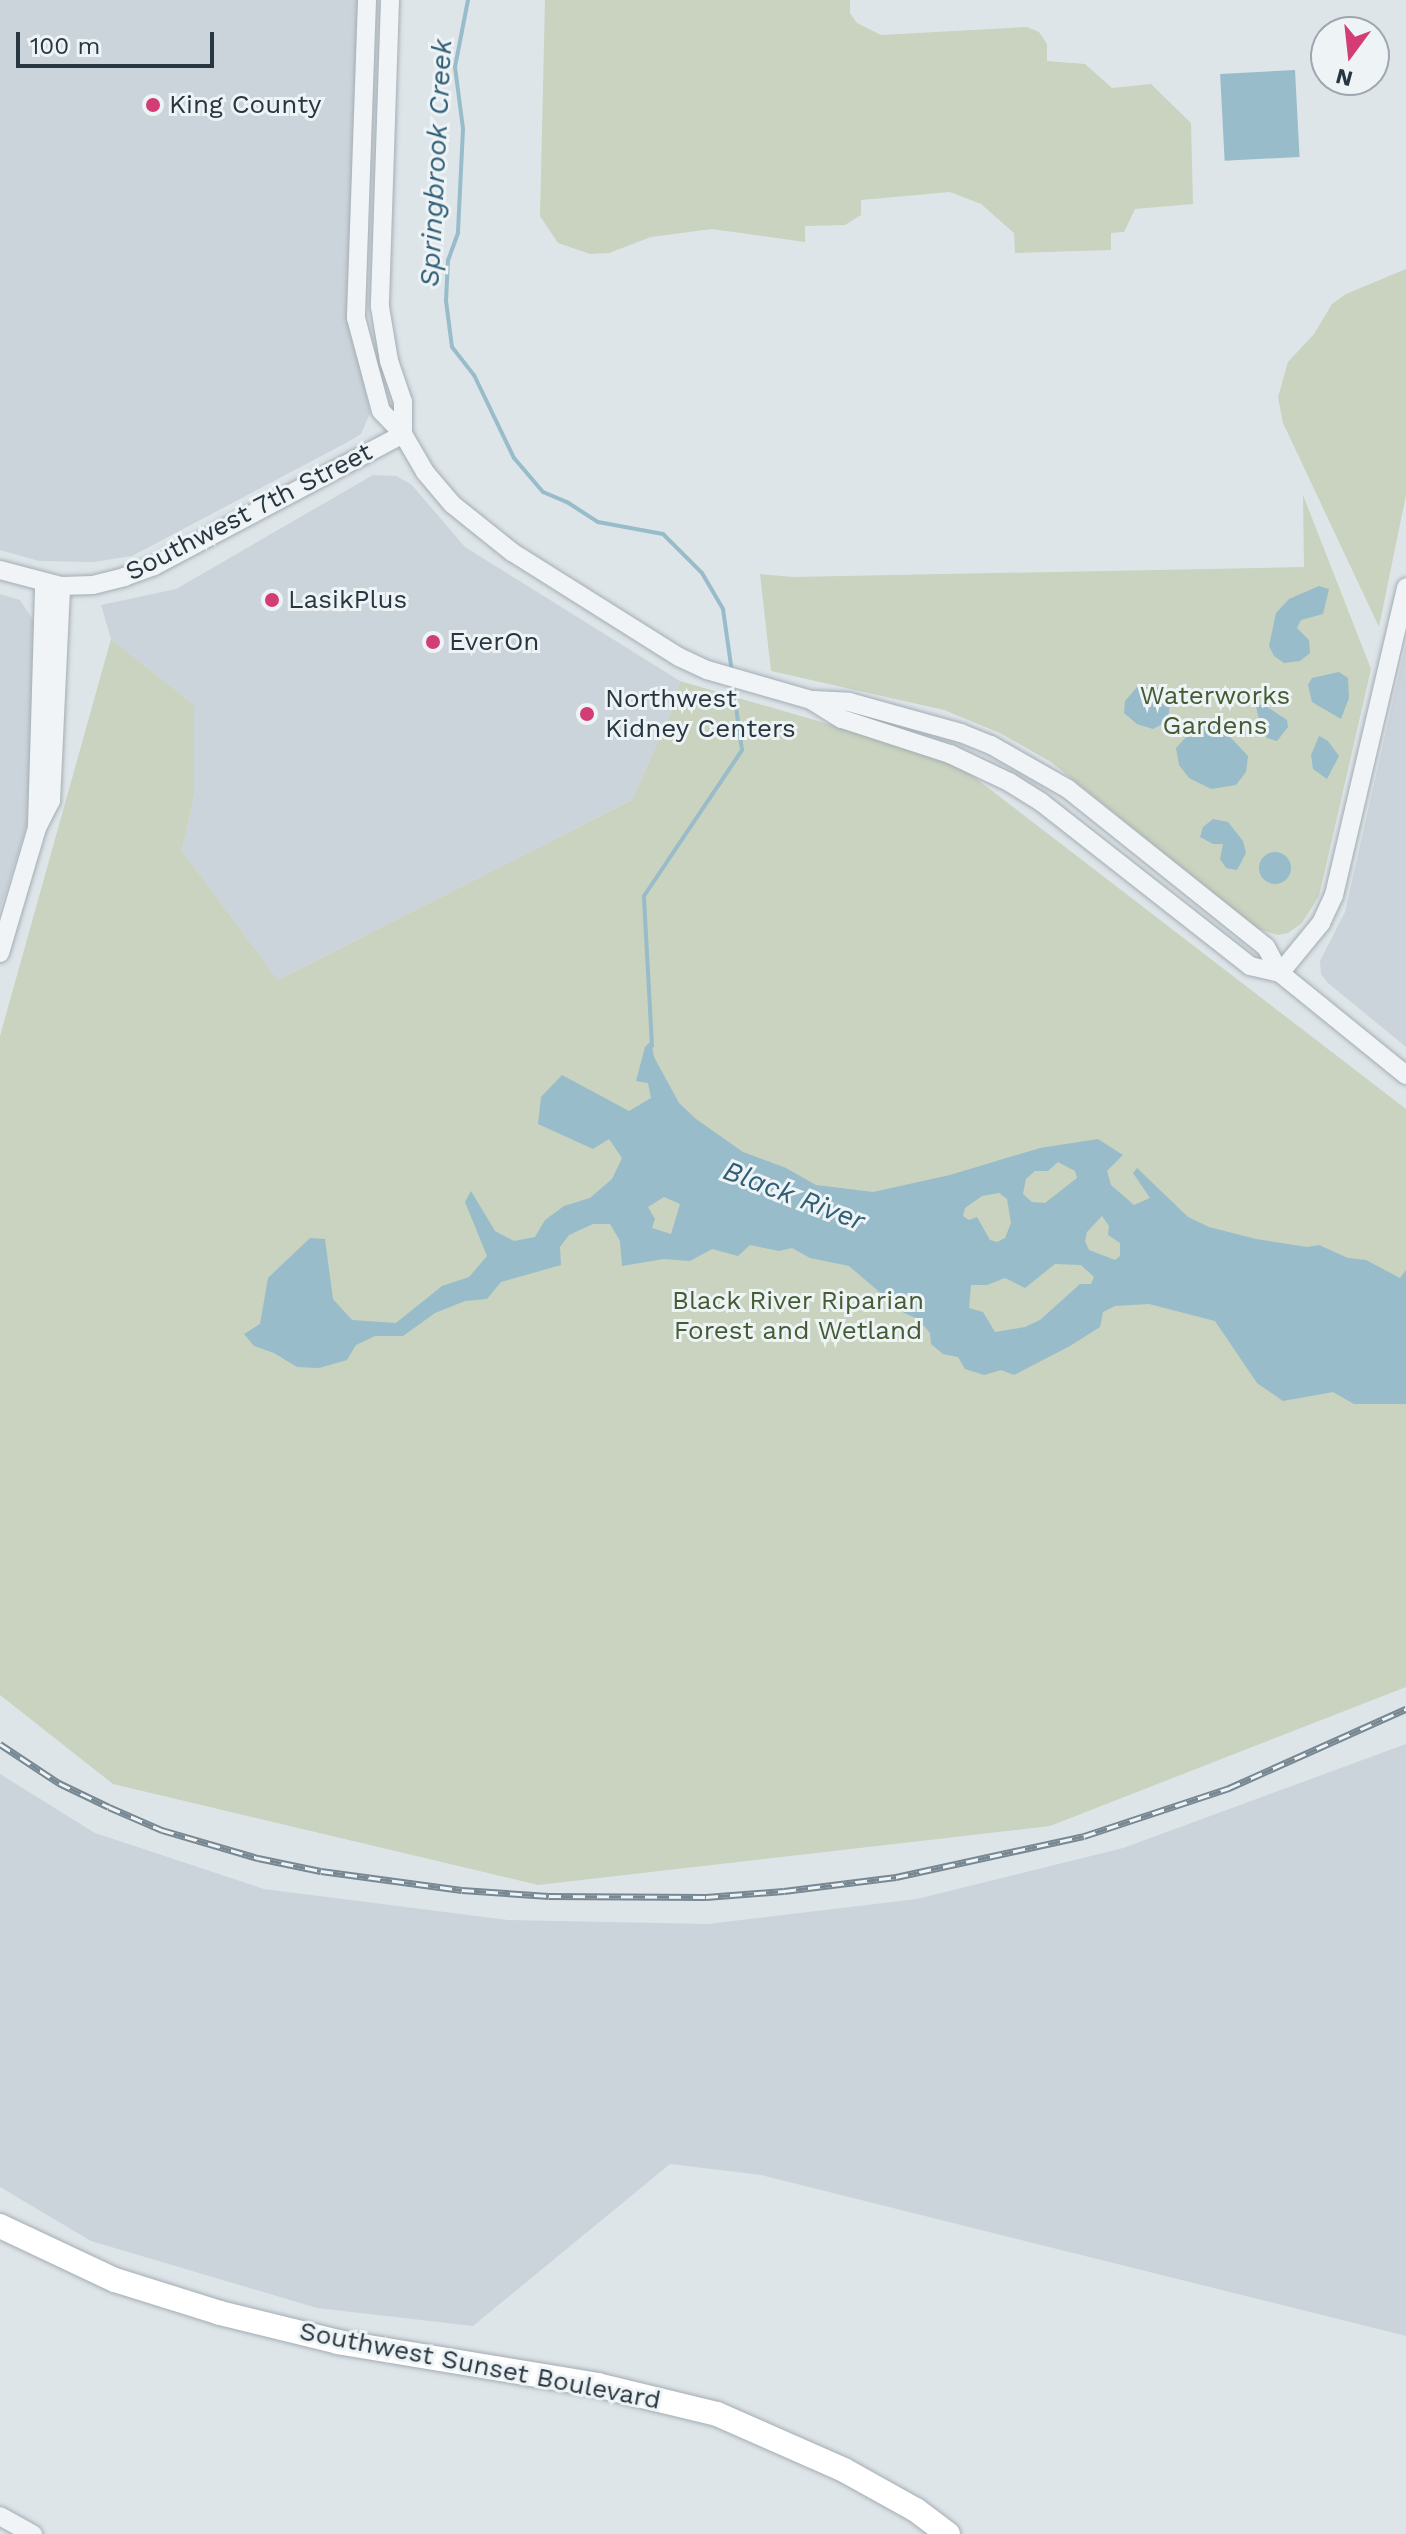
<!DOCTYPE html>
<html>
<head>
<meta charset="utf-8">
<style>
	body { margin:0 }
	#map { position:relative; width:1406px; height:2534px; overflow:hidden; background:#dee5e9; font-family:"Work Sans",sans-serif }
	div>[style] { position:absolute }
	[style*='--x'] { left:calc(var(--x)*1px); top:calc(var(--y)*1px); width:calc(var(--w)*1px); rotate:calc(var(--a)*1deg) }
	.built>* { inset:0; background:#ccd4db }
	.green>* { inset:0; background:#c9d3bf }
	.water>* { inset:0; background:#98bcca; transform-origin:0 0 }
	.round { border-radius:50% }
	.stream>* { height:4px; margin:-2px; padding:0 2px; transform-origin:2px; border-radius:2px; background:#98bcca }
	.roads { filter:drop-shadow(0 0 2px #a3adb3) drop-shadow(0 0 2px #a3adb3) }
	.minor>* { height:18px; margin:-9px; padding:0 9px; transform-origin:9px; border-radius:9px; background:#f1f4f7 }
	.major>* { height:24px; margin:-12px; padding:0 12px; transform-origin:12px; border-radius:12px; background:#fff }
	.rail>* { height:7px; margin-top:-3.5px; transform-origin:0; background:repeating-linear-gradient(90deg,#eef3f6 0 12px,#778893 0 24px); box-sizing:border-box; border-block:2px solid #778893 }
	.dots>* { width:22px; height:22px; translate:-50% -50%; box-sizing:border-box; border:4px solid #eef3f6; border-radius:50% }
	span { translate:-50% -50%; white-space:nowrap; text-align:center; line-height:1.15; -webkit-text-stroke:6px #eef3f6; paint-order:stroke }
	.poi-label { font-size:26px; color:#273640 }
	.left { translate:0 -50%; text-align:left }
	.street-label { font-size:26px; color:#273640 }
	.park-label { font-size:26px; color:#445c34 }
	.water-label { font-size:28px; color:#2f5f76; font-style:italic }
	.north { position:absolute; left:1310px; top:16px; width:80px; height:80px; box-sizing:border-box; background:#eef3f6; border:2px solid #9ea7ad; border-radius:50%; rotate:195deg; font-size:22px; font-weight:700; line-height:32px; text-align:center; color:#273640 }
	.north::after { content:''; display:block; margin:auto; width:28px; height:36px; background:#d33d76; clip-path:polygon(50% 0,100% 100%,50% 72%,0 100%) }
	.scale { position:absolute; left:16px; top:32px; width:198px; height:36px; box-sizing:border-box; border:4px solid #273640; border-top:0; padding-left:10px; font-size:24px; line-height:28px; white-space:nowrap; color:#273640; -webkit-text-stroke:6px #eef3f6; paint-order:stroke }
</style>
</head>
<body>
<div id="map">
	<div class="built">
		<i style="clip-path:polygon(0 0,362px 0,363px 379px,370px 413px,361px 434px,346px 443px,132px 556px,94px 562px,39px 561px,0 550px)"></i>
		<i style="clip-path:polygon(373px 475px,396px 476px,411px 484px,465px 547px,680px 681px,675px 704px,632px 800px,278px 980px,182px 851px,194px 796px,194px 705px,111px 639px,101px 605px,176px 589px)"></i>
		<i style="clip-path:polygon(0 594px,20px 600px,37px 626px,35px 800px,0 910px)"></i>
		<i style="clip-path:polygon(1406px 643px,1406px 1047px,1328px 983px,1321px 974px,1320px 961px,1345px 912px)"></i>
		<i style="clip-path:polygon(1406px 1744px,1406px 2336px,761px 2175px,670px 2164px,473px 2326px,317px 2308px,91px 2241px,0 2187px,0 1774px,95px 1833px,264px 1889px,508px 1920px,708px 1924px,917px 1899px,1123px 1848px)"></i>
	</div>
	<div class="green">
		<i style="clip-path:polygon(545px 0,850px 0,850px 13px,857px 23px,881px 35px,1027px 27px,1039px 32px,1047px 44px,1047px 61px,1085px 64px,1112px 88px,1151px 84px,1191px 123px,1193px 204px,1135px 209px,1124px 232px,1111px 233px,1111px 250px,1015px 253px,1014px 233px,981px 204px,950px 192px,861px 200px,861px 215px,845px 225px,805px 226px,805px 242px,712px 229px,651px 237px,609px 253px,590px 254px,558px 243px,540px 216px)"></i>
		<i style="clip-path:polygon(1406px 269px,1406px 495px,1379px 627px,1283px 423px,1278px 397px,1288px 362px,1314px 334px,1332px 304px,1346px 294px)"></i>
		<i style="clip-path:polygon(1303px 495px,1371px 669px,1319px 896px,1302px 923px,1288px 933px,1278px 935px,1258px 929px,1051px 762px,1000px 733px,944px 710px,771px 671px,760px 574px,793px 577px,1304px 567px)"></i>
		<i style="clip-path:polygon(111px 639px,194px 705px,194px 796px,182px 851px,278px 980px,632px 800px,675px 704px,680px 681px,952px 760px,1406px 1109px,1406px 1687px,1050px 1826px,538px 1885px,113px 1784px,0 1695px,0 1036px)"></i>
	</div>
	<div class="water">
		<i style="left:1295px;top:70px;width:87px;height:75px;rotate:87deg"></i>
		<i style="clip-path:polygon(1319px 586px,1329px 589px,1323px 614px,1301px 620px,1297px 628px,1309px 640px,1310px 653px,1300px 661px,1284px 663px,1274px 656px,1269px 646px,1276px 613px,1289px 599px)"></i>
		<i style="clip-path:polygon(1339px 672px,1348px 678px,1349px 698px,1341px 719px,1312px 702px,1308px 685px,1312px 678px)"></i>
		<i style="clip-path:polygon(1137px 687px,1157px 687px,1170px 696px,1169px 713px,1164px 723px,1153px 729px,1137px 724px,1124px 713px,1125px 701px)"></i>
		<i style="clip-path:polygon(1263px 704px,1287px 720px,1288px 727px,1277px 741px,1267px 738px,1261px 730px,1256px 706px)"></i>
		<i style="clip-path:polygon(1215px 721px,1248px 756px,1246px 772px,1236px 785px,1211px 789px,1189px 778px,1179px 765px,1176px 748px,1199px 723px)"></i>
		<i style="clip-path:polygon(1319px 736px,1328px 741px,1339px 756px,1327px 779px,1313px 769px,1311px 755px)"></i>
		<i style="clip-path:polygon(1213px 819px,1228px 822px,1243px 841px,1246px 853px,1237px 870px,1226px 868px,1220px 859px,1223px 844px,1213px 844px,1200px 837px,1203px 827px)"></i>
		<i class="round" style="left:1259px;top:852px;width:32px;height:32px"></i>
		<i style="clip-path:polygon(evenodd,651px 1041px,654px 1057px,679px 1103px,696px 1119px,743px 1152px,786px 1168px,816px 1185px,873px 1192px,950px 1175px,1040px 1148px,1098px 1139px,1123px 1155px,1107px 1171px,1111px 1185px,1134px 1205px,1150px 1198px,1133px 1173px,1137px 1168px,1188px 1217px,1209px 1227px,1256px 1239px,1307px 1247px,1319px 1245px,1348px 1258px,1366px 1260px,1400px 1278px,1406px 1270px,1406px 1404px,1354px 1404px,1333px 1392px,1283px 1401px,1257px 1383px,1215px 1321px,1149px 1304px,1115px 1306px,1103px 1312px,1100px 1327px,1070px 1346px,1014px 1375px,1001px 1370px,984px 1375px,965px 1369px,958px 1357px,943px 1354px,931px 1344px,930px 1333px,918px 1319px,904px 1313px,849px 1266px,810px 1258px,792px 1248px,779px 1251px,750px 1245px,738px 1256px,712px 1249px,690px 1261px,664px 1259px,622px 1266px,620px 1241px,610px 1224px,593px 1224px,569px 1235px,560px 1247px,561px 1265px,501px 1282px,487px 1299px,465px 1301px,435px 1313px,403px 1336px,375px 1336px,356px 1345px,347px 1360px,319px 1368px,297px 1367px,274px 1353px,254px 1346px,244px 1334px,260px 1324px,268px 1278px,310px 1238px,325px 1239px,333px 1299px,352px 1320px,396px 1323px,442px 1286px,469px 1277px,487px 1256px,465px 1202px,471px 1191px,495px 1231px,514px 1241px,535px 1237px,545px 1220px,564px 1206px,590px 1198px,612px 1179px,622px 1158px,609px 1139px,593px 1149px,538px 1124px,541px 1097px,562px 1075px,629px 1111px,651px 1098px,648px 1083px,636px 1081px,645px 1047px,651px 1041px,1058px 1162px,1075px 1171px,1077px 1178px,1045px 1203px,1032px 1202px,1023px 1194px,1026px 1179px,1035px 1171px,1048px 1171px,1058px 1162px,651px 1041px,999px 1193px,1007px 1199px,1011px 1223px,1005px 1238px,997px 1242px,990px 1240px,977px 1217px,969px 1220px,963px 1216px,965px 1208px,982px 1196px,999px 1193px,651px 1041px,664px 1197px,680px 1204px,671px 1234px,652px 1228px,655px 1219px,648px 1207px,664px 1197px,651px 1041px,1102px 1216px,1109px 1226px,1108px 1235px,1120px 1243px,1120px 1256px,1115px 1260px,1089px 1250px,1085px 1241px,1087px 1232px,1102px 1216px,651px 1041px,1055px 1264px,1081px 1265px,1094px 1277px,1091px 1284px,1080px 1284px,1040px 1320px,1025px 1327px,995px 1332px,983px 1312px,969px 1308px,971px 1285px,987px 1285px,1005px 1278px,1025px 1288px,1055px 1264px)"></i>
	</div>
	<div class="stream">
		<i style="--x:468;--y:0;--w:68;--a:101"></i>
		<i style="--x:455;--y:67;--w:63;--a:82.6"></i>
		<i style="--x:463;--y:129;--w:104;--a:92.8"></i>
		<i style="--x:458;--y:233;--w:29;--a:110"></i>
		<i style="--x:448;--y:260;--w:41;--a:92.8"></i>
		<i style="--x:446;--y:301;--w:46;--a:82.6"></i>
		<i style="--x:452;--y:347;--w:36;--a:52"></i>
		<i style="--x:474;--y:375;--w:92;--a:64.3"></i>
		<i style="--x:514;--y:458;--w:45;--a:49.5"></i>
		<i style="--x:543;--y:492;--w:26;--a:23"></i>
		<i style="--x:567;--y:502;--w:37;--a:33"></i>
		<i style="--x:598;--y:522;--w:66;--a:10.5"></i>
		<i style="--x:663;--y:534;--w:55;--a:45"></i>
		<i style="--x:702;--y:573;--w:42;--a:59.7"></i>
		<i style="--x:723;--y:609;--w:64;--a:81.9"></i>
		<i style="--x:652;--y:1046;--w:150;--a:-93.1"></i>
		<i style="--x:644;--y:896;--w:176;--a:-56.1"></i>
		<i style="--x:742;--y:750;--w:66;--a:-97.9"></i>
	</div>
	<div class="roads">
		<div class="minor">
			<i style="--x:367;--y:0;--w:318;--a:92"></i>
			<i style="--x:356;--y:318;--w:96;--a:75"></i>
			<i style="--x:381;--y:411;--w:32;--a:46"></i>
			<i style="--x:403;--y:434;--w:44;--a:59.9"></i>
			<i style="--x:425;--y:472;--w:42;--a:49.8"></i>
			<i style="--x:452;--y:504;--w:77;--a:38.7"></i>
			<i style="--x:512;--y:552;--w:197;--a:32.2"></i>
			<i style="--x:679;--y:657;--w:31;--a:25"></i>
			<i style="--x:707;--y:670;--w:108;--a:16.1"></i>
			<i style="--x:811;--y:700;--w:36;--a:32"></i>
			<i style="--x:842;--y:719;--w:114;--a:18"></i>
			<i style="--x:950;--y:754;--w:65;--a:25.4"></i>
			<i style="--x:1009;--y:782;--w:38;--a:32"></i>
			<i style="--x:1041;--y:802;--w:266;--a:38.1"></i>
			<i style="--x:1250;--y:966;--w:31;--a:13"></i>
			<i style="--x:390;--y:0;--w:307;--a:91.9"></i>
			<i style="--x:380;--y:307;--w:55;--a:80.5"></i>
			<i style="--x:389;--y:361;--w:43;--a:71.1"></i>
			<i style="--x:403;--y:402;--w:32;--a:90"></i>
			<i style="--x:0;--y:570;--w:63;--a:14.7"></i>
			<i style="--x:61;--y:586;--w:32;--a:-2"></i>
			<i style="--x:93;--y:585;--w:32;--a:-14"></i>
			<i style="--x:124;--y:577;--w:32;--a:-20"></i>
			<i style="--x:154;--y:566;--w:282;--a:-27.9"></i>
			<i style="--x:814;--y:700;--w:35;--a:3"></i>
			<i style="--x:849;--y:702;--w:116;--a:15.5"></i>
			<i style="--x:961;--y:733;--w:32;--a:22"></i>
			<i style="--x:991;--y:745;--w:89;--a:29.7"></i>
			<i style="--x:1068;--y:789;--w:253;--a:38.6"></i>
			<i style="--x:1266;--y:947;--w:30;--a:62"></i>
			<i style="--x:1280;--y:973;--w:162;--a:39"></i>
			<i style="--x:37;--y:825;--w:243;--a:-88.3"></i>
			<i style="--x:0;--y:953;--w:130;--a:-73.5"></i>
			<i style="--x:37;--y:828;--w:30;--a:-63"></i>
			<i style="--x:51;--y:801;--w:215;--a:-87.3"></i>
			<i style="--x:1280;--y:973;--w:65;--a:-50.6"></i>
			<i style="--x:1321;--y:923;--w:31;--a:-65"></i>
			<i style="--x:1334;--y:895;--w:316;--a:-76.8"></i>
			<i style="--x:0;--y:2516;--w:38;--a:29"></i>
		</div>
		<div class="major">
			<i style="--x:0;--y:2226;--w:127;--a:25.2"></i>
			<i style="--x:115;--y:2280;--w:110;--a:17.4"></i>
			<i style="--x:220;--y:2313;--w:122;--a:13.8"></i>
			<i style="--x:338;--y:2342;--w:263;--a:9.4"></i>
			<i style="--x:597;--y:2385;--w:123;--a:13.6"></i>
			<i style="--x:717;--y:2414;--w:139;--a:23.8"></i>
			<i style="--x:844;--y:2470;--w:82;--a:29.1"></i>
			<i style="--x:916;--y:2510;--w:40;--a:37"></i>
		</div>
	</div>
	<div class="rail">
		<i style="--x:0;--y:1744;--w:71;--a:33.5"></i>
		<i style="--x:59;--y:1783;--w:55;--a:25.6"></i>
		<i style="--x:109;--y:1807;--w:58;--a:23.5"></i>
		<i style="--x:162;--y:1830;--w:100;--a:16.3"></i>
		<i style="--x:258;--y:1858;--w:64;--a:11.7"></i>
		<i style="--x:321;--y:1871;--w:142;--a:7.7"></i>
		<i style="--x:462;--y:1890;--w:87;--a:3.9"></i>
		<i style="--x:549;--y:1896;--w:157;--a:0.4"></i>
		<i style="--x:706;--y:1897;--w:78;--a:-4.4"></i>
		<i style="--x:784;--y:1891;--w:113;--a:-7.1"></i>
		<i style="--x:896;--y:1877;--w:192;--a:-12.3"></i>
		<i style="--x:1084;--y:1836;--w:153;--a:-18.3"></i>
		<i style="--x:1229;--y:1788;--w:194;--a:-24.1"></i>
	</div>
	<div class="dots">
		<i style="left:153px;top:105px;background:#d33d76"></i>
		<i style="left:272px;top:600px;background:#d33d76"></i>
		<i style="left:433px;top:642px;background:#d33d76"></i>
		<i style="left:587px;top:714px;background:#d33d76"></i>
	</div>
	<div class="poi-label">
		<span class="left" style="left:169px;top:105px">King County</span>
		<span class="left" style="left:288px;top:600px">LasikPlus</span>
		<span class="left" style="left:449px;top:642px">EverOn</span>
		<span class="left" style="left:605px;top:714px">Northwest<br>Kidney Centers</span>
	</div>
	<div class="street-label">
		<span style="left:249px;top:512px;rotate:-27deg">Southwest 7th Street</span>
		<span style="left:480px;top:2366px;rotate:11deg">Southwest Sunset Boulevard</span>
	</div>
	<div class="park-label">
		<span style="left:1215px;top:711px">Waterworks<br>Gardens</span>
		<span style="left:798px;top:1316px">Black River Riparian<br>Forest and Wetland</span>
	</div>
	<div class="water-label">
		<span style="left:436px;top:163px;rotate:-87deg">Springbrook Creek</span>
		<span style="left:794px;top:1196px;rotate:21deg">Black River</span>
	</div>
	<div class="north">N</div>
	<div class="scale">100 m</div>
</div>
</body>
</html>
